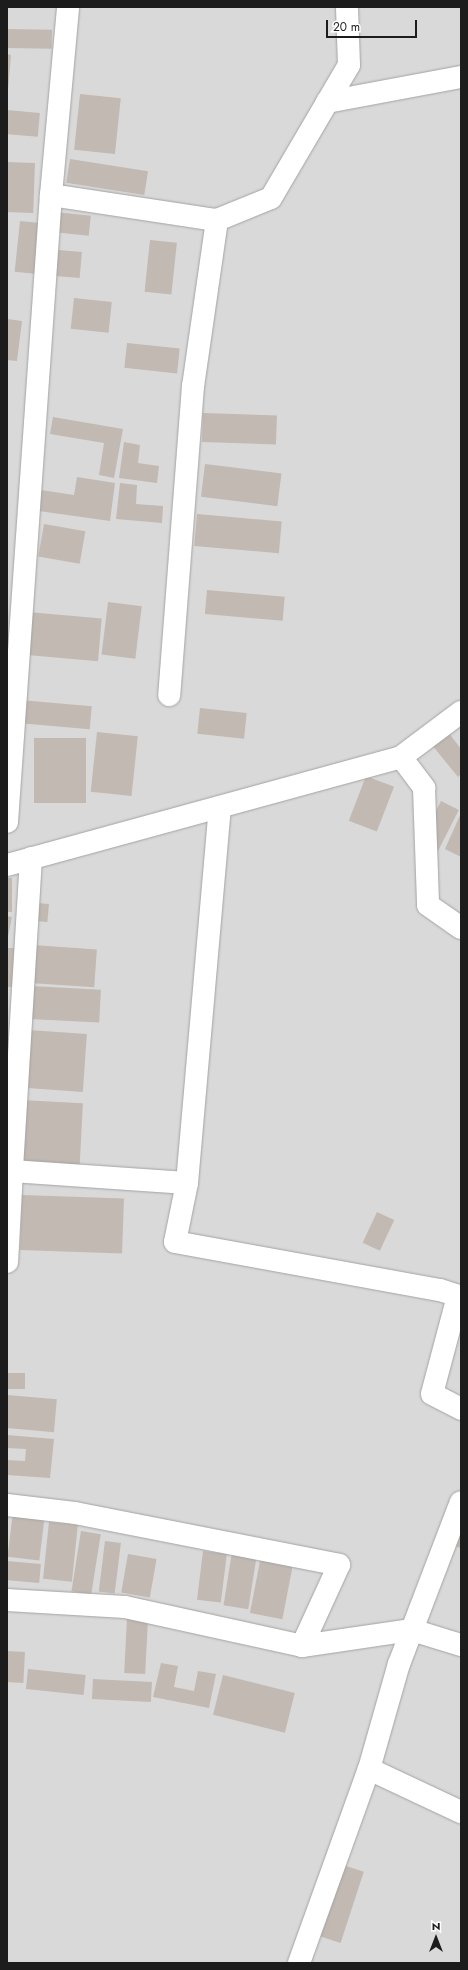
<!DOCTYPE html>
<html>
<head>
<meta charset="utf-8">
<style>
	body { margin:0 }
	#map { position:relative; width:468px; height:1970px; overflow:hidden; background:#edeae2; font-family:Jost,sans-serif }
	div>[style] { position:absolute }
	[style*='--x'] { left:calc(var(--x)*1px); top:calc(var(--y)*1px); width:calc(var(--w)*1px); rotate:calc(var(--a)*1deg) }
	.residential>* { inset:0; background:#dad9d9; transform-origin:0 0 }
	.building>* { inset:0; background:#c1b9b2; transform-origin:0 0 }
	.roads { filter:drop-shadow(0 0 1px #a3a3a3) drop-shadow(0 0 1px #a3a3a3) }
	.minor>* { height:22px; margin:-11px; padding:0 11px; transform-origin:11px; border-radius:11px; background:#fff }
	.tertiary>* { height:22px; margin:-11px; padding:0 11px; transform-origin:11px; border-radius:11px; background:#fff }
	span { translate:-50% -50%; white-space:nowrap; text-align:center; line-height:1.15; -webkit-text-stroke:3.5px #fff; paint-order:stroke }
	.frame { position:absolute; inset:0; border:8px solid #1c1c1c; pointer-events:none }
	.north { position:absolute; left:416px; top:1918px; width:40px; height:40px; -webkit-text-stroke:3px #fff; paint-order:stroke; rotate:0deg; font-size:11px; font-weight:700; line-height:16px; text-align:center; color:#1c1c1c }
	.north::after { content:''; display:block; margin:auto; width:14px; height:18px; background:#1c1c1c; clip-path:polygon(50% 0,100% 100%,50% 72%,0 100%) }
	.scale { position:absolute; left:326px; top:20px; width:91px; height:18px; box-sizing:border-box; border:2px solid #1c1c1c; border-top:0; padding-left:5px; font-size:12px; line-height:14px; white-space:nowrap; color:#1c1c1c; -webkit-text-stroke:3px #fff; paint-order:stroke }
</style>
</head>
<body>
<div id="map">
	<div class="residential">
		<i style="left:7px;top:7px;width:454px;height:1956px"></i>
	</div>
	<div class="building">
		<i style="left:7px;top:29px;width:45px;height:19px;rotate:1deg"></i>
		<i style="clip-path:polygon(7px 54px,11px 55px,8px 90px,7px 90px)"></i>
		<i style="left:80px;top:94px;width:41px;height:56px;rotate:6deg"></i>
		<i style="left:7px;top:110px;width:33px;height:24px;rotate:5deg"></i>
		<i style="left:70px;top:159px;width:79px;height:24px;rotate:9deg"></i>
		<i style="left:7px;top:162px;width:28px;height:50px;rotate:2deg"></i>
		<i style="left:55px;top:212px;width:36px;height:20px;rotate:6deg"></i>
		<i style="left:20px;top:221px;width:20px;height:51px;rotate:6deg"></i>
		<i style="left:150px;top:240px;width:27px;height:52px;rotate:6deg"></i>
		<i style="left:58px;top:250px;width:24px;height:26px;rotate:5deg"></i>
		<i style="left:74px;top:298px;width:38px;height:31px;rotate:6deg"></i>
		<i style="clip-path:polygon(7px 319px,22px 321px,17px 361px,7px 360px)"></i>
		<i style="left:127px;top:343px;width:53px;height:25px;rotate:6deg"></i>
		<i style="left:203px;top:413px;width:74px;height:29px;rotate:2deg"></i>
		<i style="clip-path:polygon(53px 417px,123px 429px,114px 478px,99px 475px,104px 443px,50px 434px)"></i>
		<i style="clip-path:polygon(124px 442px,140px 445px,138px 463px,159px 466px,157px 483px,119px 478px)"></i>
		<i style="left:205px;top:464px;width:77px;height:33px;rotate:7deg"></i>
		<i style="clip-path:polygon(77px 477px,115px 483px,110px 521px,39px 511px,41px 490px,74px 495px)"></i>
		<i style="clip-path:polygon(120px 483px,137px 485px,136px 504px,163px 506px,162px 523px,116px 519px)"></i>
		<i style="left:197px;top:514px;width:85px;height:32px;rotate:5deg"></i>
		<i style="left:44px;top:524px;width:42px;height:33px;rotate:10deg"></i>
		<i style="left:207px;top:590px;width:78px;height:24px;rotate:5deg"></i>
		<i style="left:108px;top:602px;width:34px;height:53px;rotate:7deg"></i>
		<i style="left:28px;top:612px;width:74px;height:43px;rotate:5deg"></i>
		<i style="left:20px;top:700px;width:72px;height:23px;rotate:5deg"></i>
		<i style="left:200px;top:708px;width:47px;height:26px;rotate:6deg"></i>
		<i style="left:97px;top:732px;width:41px;height:60px;rotate:6deg"></i>
		<i style="clip-path:polygon(448px 732px,461px 749px,461px 774px,458px 777px,432px 745px)"></i>
		<i style="left:34px;top:738px;width:52px;height:65px"></i>
		<i style="left:366px;top:776px;width:30px;height:48px;rotate:21deg"></i>
		<i style="left:441px;top:801px;width:20px;height:47px;rotate:27deg"></i>
		<i style="clip-path:polygon(461px 813px,461px 857px,445px 849px)"></i>
		<i style="left:7px;top:878px;width:5px;height:34px"></i>
		<i style="left:37px;top:903px;width:12px;height:18px;rotate:5deg"></i>
		<i style="left:7px;top:916px;width:5px;height:23px;rotate:11deg"></i>
		<i style="left:33px;top:945px;width:64px;height:38px;rotate:4deg"></i>
		<i style="clip-path:polygon(7px 948px,14px 948px,13px 987px,7px 987px)"></i>
		<i style="left:31px;top:986px;width:70px;height:33px;rotate:3deg"></i>
		<i style="left:28px;top:1030px;width:59px;height:58px;rotate:4deg"></i>
		<i style="left:21px;top:1100px;width:62px;height:63px;rotate:3deg"></i>
		<i style="left:22px;top:1195px;width:102px;height:55px;rotate:2deg"></i>
		<i style="left:377px;top:1212px;width:19px;height:34px;rotate:25deg"></i>
		<i style="left:7px;top:1373px;width:18px;height:16px"></i>
		<i style="left:7px;top:1395px;width:50px;height:33px;rotate:5deg"></i>
		<i style="clip-path:polygon(7px 1435px,54px 1439px,50px 1478px,7px 1475px,7px 1460px,25px 1461px,26px 1449px,7px 1448px)"></i>
		<i style="left:13px;top:1512px;width:32px;height:45px;rotate:7deg"></i>
		<i style="left:49px;top:1522px;width:29px;height:57px;rotate:6deg"></i>
		<i style="clip-path:polygon(461px 1529px,461px 1548px,454px 1546px)"></i>
		<i style="left:81px;top:1531px;width:20px;height:61px;rotate:9deg"></i>
		<i style="left:105px;top:1541px;width:16px;height:51px;rotate:7deg"></i>
		<i style="left:203px;top:1551px;width:24px;height:49px;rotate:7deg"></i>
		<i style="left:232px;top:1552px;width:25px;height:54px;rotate:9deg"></i>
		<i style="left:128px;top:1554px;width:29px;height:39px;rotate:10deg"></i>
		<i style="left:261px;top:1556px;width:33px;height:58px;rotate:11deg"></i>
		<i style="left:7px;top:1561px;width:34px;height:19px;rotate:5deg"></i>
		<i style="left:127px;top:1619px;width:21px;height:54px;rotate:3deg"></i>
		<i style="left:7px;top:1651px;width:18px;height:31px;rotate:3deg"></i>
		<i style="clip-path:polygon(161px 1663px,178px 1666px,174px 1687px,194px 1691px,198px 1671px,216px 1674px,209px 1708px,153px 1697px)"></i>
		<i style="left:28px;top:1669px;width:58px;height:20px;rotate:6deg"></i>
		<i style="left:223px;top:1675px;width:74px;height:41px;rotate:14deg"></i>
		<i style="left:93px;top:1679px;width:59px;height:20px;rotate:3deg"></i>
		<i style="left:340px;top:1864px;width:25px;height:75px;rotate:18deg"></i>
	</div>
	<div class="roads">
		<div class="minor">
			<i style="--x:327;--y:102;--w:136;--a:-10.6"></i>
			<i style="--x:51;--y:195;--w:189;--a:-84.8"></i>
			<i style="--x:217;--y:220;--w:58;--a:-22.2"></i>
			<i style="--x:271;--y:198;--w:154;--a:-59.6"></i>
			<i style="--x:349;--y:65;--w:58;--a:-92"></i>
			<i style="--x:401;--y:757;--w:39;--a:53"></i>
			<i style="--x:424;--y:788;--w:117;--a:88"></i>
			<i style="--x:428;--y:905;--w:40;--a:34.9"></i>
			<i style="--x:7;--y:822;--w:629;--a:-85.99"></i>
			<i style="--x:51;--y:195;--w:168;--a:8.6"></i>
			<i style="--x:217;--y:220;--w:168;--a:98.2"></i>
			<i style="--x:193;--y:386;--w:310;--a:94.4"></i>
			<i style="--x:31;--y:858;--w:314;--a:93.5"></i>
			<i style="--x:12;--y:1171;--w:175;--a:3.9"></i>
			<i style="--x:187;--y:1183;--w:377;--a:-85"></i>
			<i style="--x:7;--y:1171;--w:5;--a:0"></i>
			<i style="--x:12;--y:1171;--w:91;--a:93.1"></i>
			<i style="--x:187;--y:1183;--w:60;--a:101.5"></i>
			<i style="--x:175;--y:1242;--w:269;--a:10.3"></i>
			<i style="--x:440;--y:1290;--w:22;--a:18"></i>
			<i style="--x:458;--y:1296;--w:101;--a:104.9"></i>
			<i style="--x:432;--y:1394;--w:33;--a:27"></i>
			<i style="--x:7;--y:1505;--w:68;--a:6.7"></i>
			<i style="--x:75;--y:1513;--w:269;--a:11.1"></i>
			<i style="--x:339;--y:1565;--w:89;--a:114.6"></i>
			<i style="--x:7;--y:1600;--w:118;--a:3.4"></i>
			<i style="--x:125;--y:1607;--w:181;--a:12.4"></i>
			<i style="--x:302;--y:1646;--w:111;--a:-8.3"></i>
			<i style="--x:412;--y:1630;--w:51;--a:17"></i>
			<i style="--x:369;--y:1769;--w:102;--a:25.1"></i>
			<i style="--x:299;--y:1963;--w:206;--a:-70.2"></i>
			<i style="--x:369;--y:1769;--w:109;--a:-74.1"></i>
			<i style="--x:399;--y:1664;--w:173;--a:-69.1"></i>
		</div>
		<div class="tertiary">
			<i style="--x:7;--y:865;--w:409;--a:-15.3"></i>
			<i style="--x:401;--y:757;--w:75;--a:-36.9"></i>
		</div>
	</div>
	<div class="frame"></div>
	<div class="north">N</div>
	<div class="scale">20 m</div>
</div>
</body>
</html>
